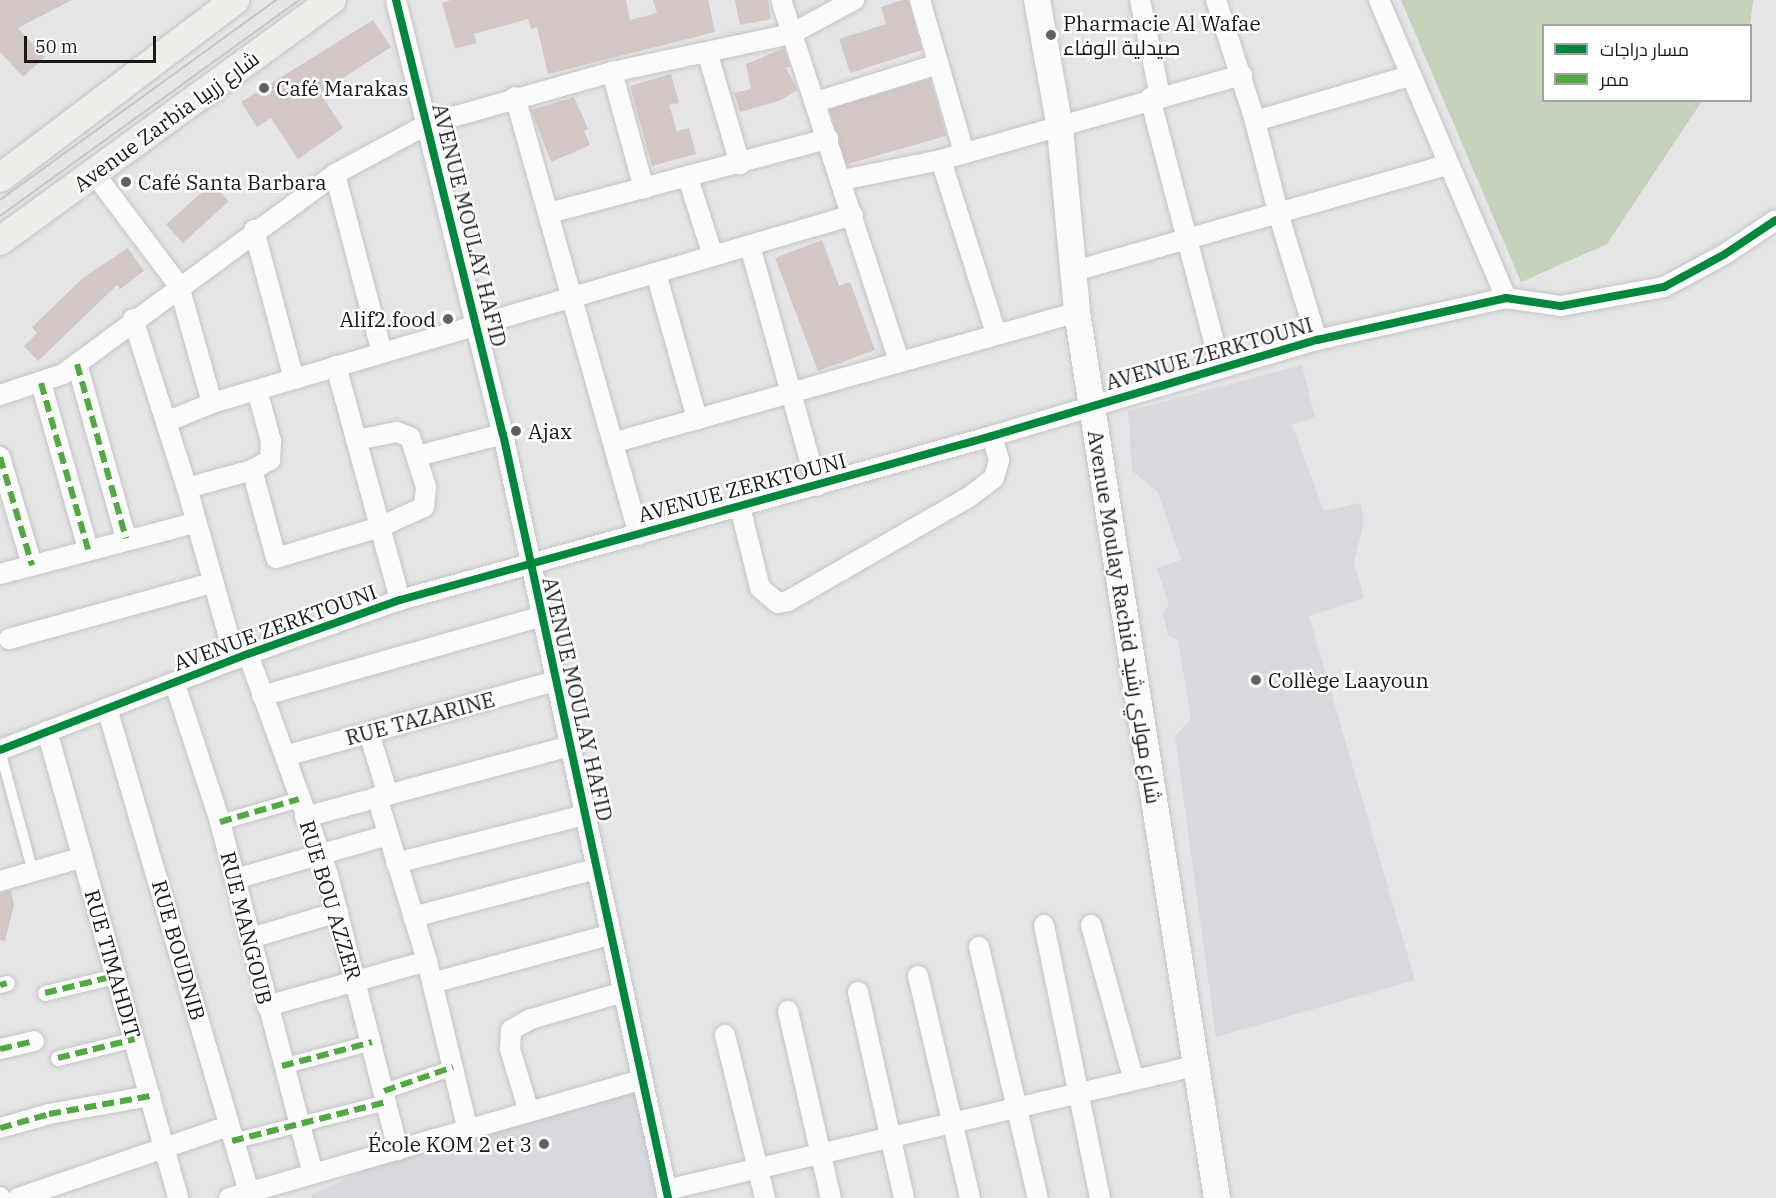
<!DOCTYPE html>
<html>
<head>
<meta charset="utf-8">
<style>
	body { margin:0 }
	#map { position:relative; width:1776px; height:1198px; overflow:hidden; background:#e5e5e7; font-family:"IBM Plex Serif",Cairo,serif }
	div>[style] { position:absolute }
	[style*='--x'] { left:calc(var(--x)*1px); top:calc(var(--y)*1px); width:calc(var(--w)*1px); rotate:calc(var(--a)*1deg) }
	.built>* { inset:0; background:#d8d8df }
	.green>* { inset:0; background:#c3d2b8 }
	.building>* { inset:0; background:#d2c7c4; transform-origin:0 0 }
	.roads { filter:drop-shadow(0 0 2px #c3c3c5) drop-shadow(0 0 2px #c3c3c5) }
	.service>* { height:10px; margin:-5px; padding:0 5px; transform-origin:5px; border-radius:5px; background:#fbfbfb }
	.pedestrian>* { height:15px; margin:-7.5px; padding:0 7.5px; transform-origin:7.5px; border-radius:7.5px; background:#fbfbfb }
	.minor>* { height:20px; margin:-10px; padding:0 10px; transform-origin:10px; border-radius:10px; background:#fbfbfb }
	.tertiary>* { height:26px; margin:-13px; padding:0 13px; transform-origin:13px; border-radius:13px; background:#fbfbfb }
	.secondary>* { height:28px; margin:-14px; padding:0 14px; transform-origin:14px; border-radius:14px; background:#efede9 }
	.tram>* { height:1.5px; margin:-0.75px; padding:0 0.75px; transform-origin:0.75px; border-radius:0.75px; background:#c5c5c6 }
	.quiet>* { height:6px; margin-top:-3px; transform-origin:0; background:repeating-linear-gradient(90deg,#52a942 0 12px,transparent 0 18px) }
	.cycleway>* { height:8px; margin:-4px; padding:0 4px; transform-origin:4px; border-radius:4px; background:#00873e }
	.dots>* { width:16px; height:16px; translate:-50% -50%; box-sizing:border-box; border:3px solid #fff; border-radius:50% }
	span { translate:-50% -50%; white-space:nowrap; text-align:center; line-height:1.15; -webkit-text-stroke:5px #fff; paint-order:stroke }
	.poi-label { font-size:21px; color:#19191a }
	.left { translate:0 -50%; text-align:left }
	.right { translate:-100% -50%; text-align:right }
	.street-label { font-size:21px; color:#19191a }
	.legend { position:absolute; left:1542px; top:24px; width:210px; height:78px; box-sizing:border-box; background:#fff; border:2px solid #a3a3a3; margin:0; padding:8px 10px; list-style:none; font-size:18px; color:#19191a }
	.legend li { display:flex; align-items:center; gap:12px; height:30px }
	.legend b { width:30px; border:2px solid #a3a3a3 }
	.scale { position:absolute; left:24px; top:36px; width:132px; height:27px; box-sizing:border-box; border:3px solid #19191a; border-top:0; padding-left:8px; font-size:18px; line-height:21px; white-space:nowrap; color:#19191a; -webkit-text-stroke:4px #fff; paint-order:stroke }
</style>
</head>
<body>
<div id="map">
	<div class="built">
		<i style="clip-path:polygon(1302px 365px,1315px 417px,1292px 425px,1324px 511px,1360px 503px,1364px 521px,1354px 562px,1364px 598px,1309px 616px,1415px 980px,1216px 1037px,1175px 736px,1191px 719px,1178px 641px,1168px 635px,1163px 614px,1169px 605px,1157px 568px,1181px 560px,1158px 492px,1132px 471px,1128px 411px)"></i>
		<i style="clip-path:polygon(641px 1085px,666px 1198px,312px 1198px,311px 1195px,399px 1154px)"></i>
	</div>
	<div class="green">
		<i style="clip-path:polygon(1401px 0,1753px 0,1750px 25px,1544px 26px,1544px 100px,1702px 101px,1607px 244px,1521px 282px)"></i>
	</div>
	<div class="building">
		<i style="clip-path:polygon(0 0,72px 0,18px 28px,45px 57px,23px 77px,0 52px)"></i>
		<i style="clip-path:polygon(451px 0,626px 0,630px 20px,657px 13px,653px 0,708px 0,715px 32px,548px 74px,537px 27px,531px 29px,528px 19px,474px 34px,477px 43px,455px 49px,442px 3px)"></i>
		<i style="clip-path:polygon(735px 0,768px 0,771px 19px,740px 25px)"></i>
		<i style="clip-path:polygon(902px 0,908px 0,922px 50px,850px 73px,839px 39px,886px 24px,881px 7px)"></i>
		<i style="clip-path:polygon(373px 20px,391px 47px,320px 93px,343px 128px,298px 159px,271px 118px,257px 127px,241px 102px)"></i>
		<i style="clip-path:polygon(784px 48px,790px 66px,786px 68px,798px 90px,779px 101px,740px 112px,734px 93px,751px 89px,746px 64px)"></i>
		<i style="clip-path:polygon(671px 74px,679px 103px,669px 105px,677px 131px,689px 128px,696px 154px,652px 166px,630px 86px)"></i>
		<i style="left:930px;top:79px;width:59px;height:105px;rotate:74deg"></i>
		<i style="clip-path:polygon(574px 97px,588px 129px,584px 131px,590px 145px,551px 162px,531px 110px)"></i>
		<i style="left:212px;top:183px;width:25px;height:62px;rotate:48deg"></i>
		<i style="clip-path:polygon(822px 240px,839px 286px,850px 282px,875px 350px,818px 371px,775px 258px)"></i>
		<i style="clip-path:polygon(128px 248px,144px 271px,120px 289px,117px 285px,38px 361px,24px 346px,37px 333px,32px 327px,84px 277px)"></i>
		<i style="clip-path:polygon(11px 890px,14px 905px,5px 941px,0 940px,0 893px)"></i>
	</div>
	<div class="roads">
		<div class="service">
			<i style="--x:0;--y:750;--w:126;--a:74.9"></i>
		</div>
		<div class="pedestrian">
			<i style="--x:220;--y:822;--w:82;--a:-16.2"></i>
			<i style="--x:0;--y:985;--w:7;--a:-16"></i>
			<i style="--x:45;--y:993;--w:72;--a:-13.7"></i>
			<i style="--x:58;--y:1058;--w:79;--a:-13.9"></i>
			<i style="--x:282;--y:1066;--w:93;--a:-14.9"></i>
			<i style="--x:384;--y:1091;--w:73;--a:-19.2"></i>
			<i style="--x:232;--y:1141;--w:159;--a:-14.2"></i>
		</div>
		<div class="minor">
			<i style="--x:396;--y:0;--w:447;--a:76.2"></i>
			<i style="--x:503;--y:434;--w:782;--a:77.81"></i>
			<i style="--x:781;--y:0;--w:380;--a:71.9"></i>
			<i style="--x:920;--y:0;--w:158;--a:73.9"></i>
			<i style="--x:1140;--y:0;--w:98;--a:78.2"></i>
			<i style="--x:1216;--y:0;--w:127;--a:72.1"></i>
			<i style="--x:1255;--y:121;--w:98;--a:75.8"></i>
			<i style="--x:1279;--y:216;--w:130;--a:73"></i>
			<i style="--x:1379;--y:0;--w:324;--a:66.9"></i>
			<i style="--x:708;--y:55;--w:114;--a:73.6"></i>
			<i style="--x:612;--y:72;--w:121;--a:74.7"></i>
			<i style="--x:515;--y:97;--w:455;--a:74.2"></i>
			<i style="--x:1150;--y:98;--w:279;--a:75.3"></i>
			<i style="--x:816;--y:102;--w:128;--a:-17.3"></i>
			<i style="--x:1255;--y:121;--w:160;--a:-16.3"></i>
			<i style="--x:941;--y:160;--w:182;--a:72.4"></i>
			<i style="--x:94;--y:173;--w:141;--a:53"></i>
			<i style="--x:179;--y:286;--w:122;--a:74.2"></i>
			<i style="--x:335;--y:174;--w:185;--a:75.3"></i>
			<i style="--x:688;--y:178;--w:82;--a:72.2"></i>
			<i style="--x:842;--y:180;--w:101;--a:-11.4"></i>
			<i style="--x:941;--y:160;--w:313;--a:-15.8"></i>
			<i style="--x:549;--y:213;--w:289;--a:-14.9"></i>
			<i style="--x:254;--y:230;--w:154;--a:75"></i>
			<i style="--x:750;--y:246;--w:249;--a:74.4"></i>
			<i style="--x:1075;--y:271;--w:387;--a:-15.9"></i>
			<i style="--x:656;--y:273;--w:152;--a:74.3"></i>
			<i style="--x:133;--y:319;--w:177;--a:72.3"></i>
			<i style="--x:187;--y:488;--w:178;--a:74.3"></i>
			<i style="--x:77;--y:364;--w:181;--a:74.3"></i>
			<i style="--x:336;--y:366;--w:243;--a:74.7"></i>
			<i style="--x:41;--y:383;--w:173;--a:74.2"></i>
			<i style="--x:0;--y:395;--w:66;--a:-18.4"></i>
			<i style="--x:63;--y:374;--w:338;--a:-36.3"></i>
			<i style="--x:335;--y:174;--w:106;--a:-28.3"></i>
			<i style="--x:428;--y:124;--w:191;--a:-15.8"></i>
			<i style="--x:612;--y:72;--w:183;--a:-12"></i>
			<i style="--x:791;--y:34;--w:72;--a:-28.4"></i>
			<i style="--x:166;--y:422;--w:50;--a:-22.4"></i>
			<i style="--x:212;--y:403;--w:668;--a:-16.35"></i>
			<i style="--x:616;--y:442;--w:479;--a:-15.7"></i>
			<i style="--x:417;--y:456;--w:89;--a:-14.3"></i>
			<i style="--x:0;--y:457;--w:113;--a:73.5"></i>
			<i style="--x:252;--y:470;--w:91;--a:74.7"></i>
			<i style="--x:276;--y:558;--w:109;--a:-16.6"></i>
			<i style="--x:380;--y:527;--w:48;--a:-24.4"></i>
			<i style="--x:424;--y:507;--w:20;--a:-84"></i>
			<i style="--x:426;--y:487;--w:52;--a:-107.7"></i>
			<i style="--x:410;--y:437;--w:14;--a:-159"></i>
			<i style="--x:397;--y:432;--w:42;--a:169"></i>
			<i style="--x:187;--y:488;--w:67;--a:-15.5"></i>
			<i style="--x:252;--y:470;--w:21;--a:-29"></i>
			<i style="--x:270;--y:460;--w:19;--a:-87"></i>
			<i style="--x:271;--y:441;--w:53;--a:-105.4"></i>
			<i style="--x:740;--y:507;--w:83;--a:76.1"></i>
			<i style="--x:760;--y:588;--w:23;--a:40"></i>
			<i style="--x:778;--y:603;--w:10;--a:-11"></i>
			<i style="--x:788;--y:601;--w:209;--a:-29.9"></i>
			<i style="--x:969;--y:497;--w:31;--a:-37"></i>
			<i style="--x:994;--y:478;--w:19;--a:-74"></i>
			<i style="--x:999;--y:460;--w:25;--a:-106"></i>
			<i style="--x:0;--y:574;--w:201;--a:-14.7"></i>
			<i style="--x:9;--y:639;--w:211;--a:-15.4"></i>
			<i style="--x:248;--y:654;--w:235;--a:70.1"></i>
			<i style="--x:328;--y:875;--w:284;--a:75.7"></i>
			<i style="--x:175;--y:684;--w:145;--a:71.9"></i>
			<i style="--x:220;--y:822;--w:363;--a:75.2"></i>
			<i style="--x:262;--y:696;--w:289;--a:-15.9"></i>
			<i style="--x:107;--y:708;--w:504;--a:73.65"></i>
			<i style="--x:47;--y:731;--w:485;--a:74.3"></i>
			<i style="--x:369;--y:733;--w:65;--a:73"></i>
			<i style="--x:0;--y:750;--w:266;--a:-21.2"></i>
			<i style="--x:248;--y:654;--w:161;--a:-19.6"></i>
			<i style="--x:400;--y:600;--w:614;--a:-15.48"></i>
			<i style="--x:992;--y:436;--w:339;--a:-16.5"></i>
			<i style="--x:1317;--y:340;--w:194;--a:-12.5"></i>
			<i style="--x:1506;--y:298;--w:56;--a:8.3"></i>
			<i style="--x:1561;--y:306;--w:105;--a:-10.5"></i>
			<i style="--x:1664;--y:287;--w:69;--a:-28.4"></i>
			<i style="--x:1725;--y:254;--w:61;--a:-33.7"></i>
			<i style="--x:285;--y:756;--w:280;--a:-15.5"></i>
			<i style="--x:377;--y:797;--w:171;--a:73"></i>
			<i style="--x:427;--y:961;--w:174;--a:76.4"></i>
			<i style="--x:305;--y:817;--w:274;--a:-15"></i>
			<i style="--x:396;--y:863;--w:195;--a:-14.3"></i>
			<i style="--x:235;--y:879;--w:159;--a:-16"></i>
			<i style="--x:0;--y:881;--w:84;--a:-15.9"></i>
			<i style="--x:413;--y:917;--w:189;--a:-14.7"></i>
			<i style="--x:1044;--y:925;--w:279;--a:78.4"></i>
			<i style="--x:1091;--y:925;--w:159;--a:74.6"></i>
			<i style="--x:251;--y:938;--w:91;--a:-16.6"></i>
			<i style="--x:979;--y:947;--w:258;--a:76.8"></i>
			<i style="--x:918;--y:976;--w:228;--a:76.8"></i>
			<i style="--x:432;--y:983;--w:183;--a:-15.2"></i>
			<i style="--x:858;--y:992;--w:211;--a:77.4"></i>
			<i style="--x:267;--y:1006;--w:166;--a:-15.7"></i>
			<i style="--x:788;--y:1011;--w:192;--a:77.1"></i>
			<i style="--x:725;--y:1035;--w:168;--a:76.2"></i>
			<i style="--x:0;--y:1049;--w:35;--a:-13"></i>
			<i style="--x:529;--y:1112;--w:66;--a:-106.8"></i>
			<i style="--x:510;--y:1049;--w:19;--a:-87"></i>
			<i style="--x:511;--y:1030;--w:23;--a:-29"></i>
			<i style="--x:531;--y:1019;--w:93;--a:-16.3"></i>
			<i style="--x:0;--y:1128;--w:51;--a:-15.9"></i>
			<i style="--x:49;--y:1114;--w:103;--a:-10.1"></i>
			<i style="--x:666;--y:1190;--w:543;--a:-13.19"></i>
			<i style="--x:0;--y:1197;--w:1;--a:90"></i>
			<i style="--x:18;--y:1198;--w:222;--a:-18.9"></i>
			<i style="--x:229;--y:1198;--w:429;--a:-16"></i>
		</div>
		<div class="tertiary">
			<i style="--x:1037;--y:0;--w:130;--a:79.8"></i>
			<i style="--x:1060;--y:128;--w:185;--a:84.7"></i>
			<i style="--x:1077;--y:312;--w:897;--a:81.02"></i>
		</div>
		<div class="secondary">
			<i style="--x:0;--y:178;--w:295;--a:-37.1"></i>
			<i style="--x:0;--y:241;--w:410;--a:-36"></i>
		</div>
	</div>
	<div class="tram">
		<i style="--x:0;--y:200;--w:341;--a:-35.9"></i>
		<i style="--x:0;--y:216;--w:370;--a:-35.8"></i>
	</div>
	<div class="quiet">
		<i style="--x:77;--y:364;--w:181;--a:74.3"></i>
		<i style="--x:41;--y:383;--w:173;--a:74.2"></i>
		<i style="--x:0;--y:457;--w:113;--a:73.5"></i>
		<i style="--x:220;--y:822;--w:82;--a:-16.2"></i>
		<i style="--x:0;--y:985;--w:7;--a:-16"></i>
		<i style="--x:45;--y:993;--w:72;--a:-13.7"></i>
		<i style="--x:0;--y:1049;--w:35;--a:-13"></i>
		<i style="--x:58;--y:1058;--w:79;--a:-13.9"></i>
		<i style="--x:282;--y:1066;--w:93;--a:-14.9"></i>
		<i style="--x:384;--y:1091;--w:73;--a:-19.2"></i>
		<i style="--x:0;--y:1128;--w:51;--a:-15.9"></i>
		<i style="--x:49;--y:1114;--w:103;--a:-10.1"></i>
		<i style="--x:232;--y:1141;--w:159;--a:-14.2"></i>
	</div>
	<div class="cycleway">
		<i style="--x:396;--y:0;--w:447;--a:76.2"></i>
		<i style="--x:503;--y:434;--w:782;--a:77.81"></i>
		<i style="--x:0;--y:750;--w:266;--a:-21.2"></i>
		<i style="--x:248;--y:654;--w:161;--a:-19.6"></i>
		<i style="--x:400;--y:600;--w:614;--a:-15.48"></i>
		<i style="--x:992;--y:436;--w:339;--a:-16.5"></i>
		<i style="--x:1317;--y:340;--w:194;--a:-12.5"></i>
		<i style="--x:1506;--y:298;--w:56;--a:8.3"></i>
		<i style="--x:1561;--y:306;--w:105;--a:-10.5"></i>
		<i style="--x:1664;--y:287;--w:69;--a:-28.4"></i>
		<i style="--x:1725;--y:254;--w:61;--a:-33.7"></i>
	</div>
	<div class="dots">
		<i style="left:1051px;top:35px;background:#606062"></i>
		<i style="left:264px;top:88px;background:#606062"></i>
		<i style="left:126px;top:182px;background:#606062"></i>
		<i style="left:448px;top:319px;background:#606062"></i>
		<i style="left:516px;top:431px;background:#606062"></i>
		<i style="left:1256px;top:680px;background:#606062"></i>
		<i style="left:544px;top:1144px;background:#606062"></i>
	</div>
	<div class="poi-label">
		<span class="left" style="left:1063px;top:35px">Pharmacie Al Wafae<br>صيدلية الوفاء</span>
		<span class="left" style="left:276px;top:88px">Café Marakas</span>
		<span class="left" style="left:138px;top:182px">Café Santa Barbara</span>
		<span class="right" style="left:436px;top:319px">Alif2.food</span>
		<span class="left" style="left:528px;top:431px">Ajax</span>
		<span class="left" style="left:1268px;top:680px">Collège Laayoun</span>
		<span class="right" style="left:532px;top:1144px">École KOM 2 et 3</span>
	</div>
	<div class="street-label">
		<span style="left:166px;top:121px;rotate:-36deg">Avenue Zarbia شارع زربيا</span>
		<span style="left:470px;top:225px;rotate:76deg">AVENUE MOULAY HAFID</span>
		<span style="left:1209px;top:353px;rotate:-16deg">AVENUE ZERKTOUNI</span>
		<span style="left:742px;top:487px;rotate:-15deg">AVENUE ZERKTOUNI</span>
		<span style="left:1125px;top:617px;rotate:81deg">Avenue Moulay Rachid شارع مولاي رشيد</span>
		<span style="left:275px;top:627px;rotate:-20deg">AVENUE ZERKTOUNI</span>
		<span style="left:578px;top:699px;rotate:77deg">AVENUE MOULAY HAFID</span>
		<span style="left:420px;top:718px;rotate:-15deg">RUE TAZARINE</span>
		<span style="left:331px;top:900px;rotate:73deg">RUE BOU AZZER</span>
		<span style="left:247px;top:928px;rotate:76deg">RUE MANGOUB</span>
		<span style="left:179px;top:950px;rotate:74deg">RUE BOUDNIB</span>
		<span style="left:113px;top:964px;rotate:74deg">RUE TIMAHDIT</span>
	</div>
	<ul class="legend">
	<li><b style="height:8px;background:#00873e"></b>مسار دراجات</li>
	<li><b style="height:8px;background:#52a942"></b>ممر</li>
	</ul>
	<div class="scale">50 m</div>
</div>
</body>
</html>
